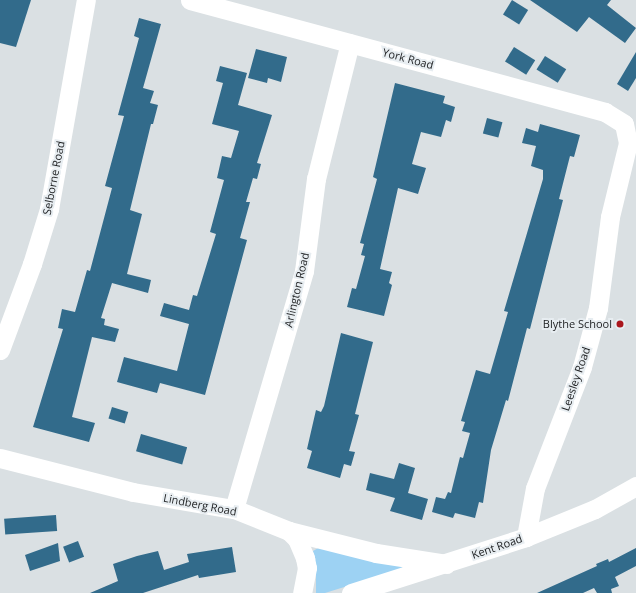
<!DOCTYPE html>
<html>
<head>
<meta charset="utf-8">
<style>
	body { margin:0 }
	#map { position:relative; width:636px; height:593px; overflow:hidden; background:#dae0e3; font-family:"Open Sans",sans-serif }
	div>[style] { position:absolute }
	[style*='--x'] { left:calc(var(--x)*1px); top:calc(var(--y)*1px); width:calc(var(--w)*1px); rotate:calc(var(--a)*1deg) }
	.green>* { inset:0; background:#9dd2f3 }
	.building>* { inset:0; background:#326b8b; transform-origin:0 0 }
	.street>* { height:19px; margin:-9.5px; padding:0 9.5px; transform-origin:9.5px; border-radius:9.5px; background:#fff }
	.dots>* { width:11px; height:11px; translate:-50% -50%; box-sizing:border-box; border:2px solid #e7edf1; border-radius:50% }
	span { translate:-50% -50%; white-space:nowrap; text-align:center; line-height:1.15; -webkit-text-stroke:4px #e7edf1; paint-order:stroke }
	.street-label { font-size:11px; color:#1d1f21 }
	.poi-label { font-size:11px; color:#1d1f21 }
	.right { translate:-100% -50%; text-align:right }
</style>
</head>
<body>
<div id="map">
	<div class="green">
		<i style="clip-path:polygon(320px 547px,402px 566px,402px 569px,325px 593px,316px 593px,316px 568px,313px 551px)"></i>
	</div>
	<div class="building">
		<i style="clip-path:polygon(0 0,31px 0,16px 47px,0 43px)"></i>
		<i style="left:512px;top:0;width:19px;height:17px;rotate:32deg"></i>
		<i style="clip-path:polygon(530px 0,611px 0,607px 5px,636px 28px,625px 43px,589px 17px,577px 32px)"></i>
		<i style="clip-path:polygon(139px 18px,161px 24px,143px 88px,154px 91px,150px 103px,158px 105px,153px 124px,151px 124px,130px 210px,142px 214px,127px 274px,151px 280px,148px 293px,112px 283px,101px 318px,105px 319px,104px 325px,119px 329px,115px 342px,92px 337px,72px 417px,95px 423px,89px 442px,33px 427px,63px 329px,58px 328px,62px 309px,75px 312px,87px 270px,90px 271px,103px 222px,112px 188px,105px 186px,124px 116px,118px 115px,139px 38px,134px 36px)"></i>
		<i style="left:514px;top:47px;width:25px;height:17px;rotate:32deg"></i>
		<i style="clip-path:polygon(256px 49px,287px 57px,281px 82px,268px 78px,267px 83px,248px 78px)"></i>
		<i style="clip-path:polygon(636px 52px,636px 78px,628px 91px,617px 84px)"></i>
		<i style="left:545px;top:56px;width:25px;height:16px;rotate:32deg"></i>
		<i style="clip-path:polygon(220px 66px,247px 73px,238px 105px,272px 115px,257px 163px,261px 164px,257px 179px,253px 178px,246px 202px,250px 202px,240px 238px,247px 240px,205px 395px,160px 383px,157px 393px,117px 382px,124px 357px,177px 371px,189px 324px,160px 316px,164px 303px,189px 310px,193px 295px,197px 296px,216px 234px,210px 232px,224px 180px,217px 178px,222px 156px,231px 158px,239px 131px,212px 124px,223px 83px,216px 81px)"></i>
		<i style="clip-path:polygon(395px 83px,445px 96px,443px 103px,455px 107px,451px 122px,446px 120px,441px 137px,421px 132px,412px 164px,426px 168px,418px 194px,398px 188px,380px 269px,392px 272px,389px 283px,392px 285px,384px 316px,347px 307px,352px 288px,356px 289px,365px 256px,361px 255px,364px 244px,360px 243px,377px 179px,373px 177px)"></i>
		<i style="left:487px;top:118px;width:16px;height:16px;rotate:15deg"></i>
		<i style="clip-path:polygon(540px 124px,580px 135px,574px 157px,570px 156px,559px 199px,563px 200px,530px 329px,527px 328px,508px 401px,506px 400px,491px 450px,483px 503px,479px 502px,475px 518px,455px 513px,453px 518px,432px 512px,436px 497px,445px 499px,448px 492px,451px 493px,460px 457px,463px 458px,470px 433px,462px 431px,465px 422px,461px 421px,476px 370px,490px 374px,508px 312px,504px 311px,543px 179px,543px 170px,531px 166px,536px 146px,522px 143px,526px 128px,538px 132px)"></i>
		<i style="clip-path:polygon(341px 333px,373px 342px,355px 414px,359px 415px,349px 451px,355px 452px,351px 466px,344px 464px,340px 478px,307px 468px,312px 451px,307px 449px,316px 410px,321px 412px,324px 406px)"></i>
		<i style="left:112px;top:407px;width:17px;height:12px;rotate:17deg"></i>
		<i style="left:141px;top:434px;width:48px;height:18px;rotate:16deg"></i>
		<i style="clip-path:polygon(399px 463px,415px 468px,408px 493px,428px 499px,422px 520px,390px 511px,395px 498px,366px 490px,370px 473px,394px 479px)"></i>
		<i style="left:56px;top:515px;width:16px;height:52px;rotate:86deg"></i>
		<i style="left:78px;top:541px;width:17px;height:16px;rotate:69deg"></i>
		<i style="clip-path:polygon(58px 543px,60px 561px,30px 571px,25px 555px)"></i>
		<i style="clip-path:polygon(232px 547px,236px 572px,199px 578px,198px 575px,143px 593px,90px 593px,118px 581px,113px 564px,137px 556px,158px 551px,164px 570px,189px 562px,187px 554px)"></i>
		<i style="clip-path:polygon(636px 548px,636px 566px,615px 577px,619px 586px,611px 589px,612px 593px,597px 593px,594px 588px,583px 593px,537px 593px,597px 566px,596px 564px,608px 559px,609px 562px)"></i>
	</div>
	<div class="street">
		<i style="--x:190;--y:0;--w:430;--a:15.1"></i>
		<i style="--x:605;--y:112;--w:22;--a:32"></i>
		<i style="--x:624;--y:124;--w:19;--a:78"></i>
		<i style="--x:628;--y:143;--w:76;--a:103.7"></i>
		<i style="--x:610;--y:217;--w:92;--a:97.5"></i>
		<i style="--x:598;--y:308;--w:61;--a:105.2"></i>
		<i style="--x:582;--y:367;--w:130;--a:111.2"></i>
		<i style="--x:535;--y:488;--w:50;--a:100.4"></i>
		<i style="--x:0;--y:350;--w:92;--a:-69.6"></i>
		<i style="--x:32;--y:264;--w:58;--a:-72.8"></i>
		<i style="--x:49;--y:209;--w:212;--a:-80"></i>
		<i style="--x:0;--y:458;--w:137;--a:14.3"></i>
		<i style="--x:133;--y:492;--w:102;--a:9.6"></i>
		<i style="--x:234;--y:509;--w:59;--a:21.8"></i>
		<i style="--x:289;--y:531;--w:90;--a:14.2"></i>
		<i style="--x:376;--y:553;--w:71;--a:8.9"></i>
		<i style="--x:234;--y:509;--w:248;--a:-73.6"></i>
		<i style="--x:304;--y:271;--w:93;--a:-82.6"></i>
		<i style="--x:316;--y:179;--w:140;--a:-76"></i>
		<i style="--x:289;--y:531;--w:11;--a:45"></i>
		<i style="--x:297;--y:539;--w:21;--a:67"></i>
		<i style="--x:305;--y:558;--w:10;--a:79"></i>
		<i style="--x:307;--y:568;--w:25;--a:101"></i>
		<i style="--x:351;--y:593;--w:184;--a:-17.7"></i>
		<i style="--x:526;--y:537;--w:74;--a:-22.1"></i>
		<i style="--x:595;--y:509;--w:47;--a:-29.3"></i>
	</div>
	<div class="dots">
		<i style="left:620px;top:324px;background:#aa171d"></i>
	</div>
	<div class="street-label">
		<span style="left:408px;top:59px;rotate:15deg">York Road</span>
		<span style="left:54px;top:178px;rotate:-79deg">Selborne Road</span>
		<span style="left:297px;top:290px;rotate:-77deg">Arlington Road</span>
		<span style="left:576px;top:379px;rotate:-71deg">Leesley Road</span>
		<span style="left:200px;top:505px;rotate:11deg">Lindberg Road</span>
		<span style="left:497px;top:547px;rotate:-19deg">Kent Road</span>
	</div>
	<div class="poi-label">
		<span class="right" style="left:612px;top:324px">Blythe School</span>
	</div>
</div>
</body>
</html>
